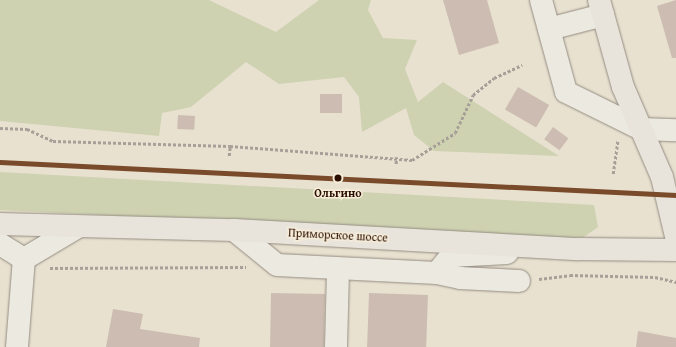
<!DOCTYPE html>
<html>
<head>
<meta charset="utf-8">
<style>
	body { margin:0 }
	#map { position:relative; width:676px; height:347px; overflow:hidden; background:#e8e1d0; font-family:"Gentium Book Plus",serif }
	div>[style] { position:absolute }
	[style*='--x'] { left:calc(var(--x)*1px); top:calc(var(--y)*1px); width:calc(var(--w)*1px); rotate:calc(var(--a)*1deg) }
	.green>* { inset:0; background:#ced2b1 }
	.building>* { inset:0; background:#ccbcb1; transform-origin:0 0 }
	.path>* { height:2.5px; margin-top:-1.25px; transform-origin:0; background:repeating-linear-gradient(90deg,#a7a098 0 3px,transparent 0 5px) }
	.roads { filter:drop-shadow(0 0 1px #948c81) drop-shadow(0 0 1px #948c81) }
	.minor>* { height:22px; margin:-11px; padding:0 11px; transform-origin:11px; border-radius:11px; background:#ece9e0 }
	.major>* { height:22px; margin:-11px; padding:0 11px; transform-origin:11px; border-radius:11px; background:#e9e4db }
	.rail-1>* { height:5px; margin:-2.5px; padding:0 2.5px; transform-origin:2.5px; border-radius:2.5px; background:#7a4b2a }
	.dots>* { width:11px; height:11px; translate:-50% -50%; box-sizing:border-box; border:2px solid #f7eed9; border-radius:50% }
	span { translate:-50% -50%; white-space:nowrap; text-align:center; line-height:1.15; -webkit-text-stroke:3px #f7eed9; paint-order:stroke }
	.stop-label { font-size:12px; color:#2c0e01; font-weight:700 }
	.street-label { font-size:12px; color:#2c0e01 }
</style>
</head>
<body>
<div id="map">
	<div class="green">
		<i style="clip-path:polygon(0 0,209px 0,276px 32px,319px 0,371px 0,368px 10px,383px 38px,417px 40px,405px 69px,418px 102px,443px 82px,559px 156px,434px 151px,414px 135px,406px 108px,362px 132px,359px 97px,344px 77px,279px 84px,246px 62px,191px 107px,162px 113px,159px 136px,0 121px)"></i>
		<i style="clip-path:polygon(0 172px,594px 205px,598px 227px,584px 237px,567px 239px,0 210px)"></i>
	</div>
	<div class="building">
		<i style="clip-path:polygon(443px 0,487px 0,499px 43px,459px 55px)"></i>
		<i style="clip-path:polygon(676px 0,676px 58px,672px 58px,657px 6px)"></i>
		<i style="left:518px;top:87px;width:36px;height:26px;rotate:30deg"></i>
		<i style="left:320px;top:94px;width:22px;height:19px"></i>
		<i style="left:178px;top:115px;width:17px;height:14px;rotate:3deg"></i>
		<i style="left:553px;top:127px;width:19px;height:15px;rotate:36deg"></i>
		<i style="left:271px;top:293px;width:54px;height:54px;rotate:1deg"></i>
		<i style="left:369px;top:293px;width:59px;height:54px;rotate:2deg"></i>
		<i style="clip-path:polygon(113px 309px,143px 314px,140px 329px,200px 338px,199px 347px,106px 347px)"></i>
		<i style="clip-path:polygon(638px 331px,676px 338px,676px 347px,636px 347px)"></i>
	</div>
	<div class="path">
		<i style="--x:0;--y:128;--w:27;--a:2"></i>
		<i style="--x:27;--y:129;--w:29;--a:25"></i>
		<i style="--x:53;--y:141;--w:177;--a:1.6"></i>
		<i style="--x:230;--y:146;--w:183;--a:4.4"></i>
		<i style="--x:412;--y:160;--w:51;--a:-32.1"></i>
		<i style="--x:455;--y:133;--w:42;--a:-64.7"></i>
		<i style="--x:473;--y:95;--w:27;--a:-39"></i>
		<i style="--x:494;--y:78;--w:31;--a:-25"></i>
		<i style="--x:229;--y:156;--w:10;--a:-84"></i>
		<i style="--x:396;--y:164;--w:7;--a:-90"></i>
		<i style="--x:613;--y:174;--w:34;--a:-82"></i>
		<i style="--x:50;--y:268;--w:196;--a:-0.3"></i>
		<i style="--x:539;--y:279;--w:31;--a:-7"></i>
		<i style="--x:570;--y:275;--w:85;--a:1.3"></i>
		<i style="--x:655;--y:277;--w:22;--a:13"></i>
	</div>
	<div class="roads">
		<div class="minor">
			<i style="--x:541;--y:0;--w:95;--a:74.8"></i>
			<i style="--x:566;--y:92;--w:84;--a:26.3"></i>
			<i style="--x:641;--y:129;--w:35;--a:2"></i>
			<i style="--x:549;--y:29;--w:56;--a:-14.5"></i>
			<i style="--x:234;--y:230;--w:55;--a:39.1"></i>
			<i style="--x:277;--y:265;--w:160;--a:2.9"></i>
			<i style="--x:437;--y:273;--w:22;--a:-51"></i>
			<i style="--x:451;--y:256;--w:56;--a:-3.1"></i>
			<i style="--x:0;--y:244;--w:28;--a:32"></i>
			<i style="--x:24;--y:259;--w:61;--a:-30.8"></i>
			<i style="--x:437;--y:273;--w:24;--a:12"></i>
			<i style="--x:460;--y:278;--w:59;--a:2.9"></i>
			<i style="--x:17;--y:347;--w:88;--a:-85.5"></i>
			<i style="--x:336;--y:347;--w:78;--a:-88.5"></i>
		</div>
		<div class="major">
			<i style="--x:599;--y:0;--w:90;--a:74.6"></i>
			<i style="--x:623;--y:87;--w:98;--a:66.6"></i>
			<i style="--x:662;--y:177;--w:61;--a:76.7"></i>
			<i style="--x:0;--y:224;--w:234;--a:1.5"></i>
			<i style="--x:234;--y:230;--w:345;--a:3.2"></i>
			<i style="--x:578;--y:249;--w:98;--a:0.6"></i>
		</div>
	</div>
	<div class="rail-1">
		<i style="--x:0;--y:162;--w:677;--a:2.79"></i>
	</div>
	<div class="dots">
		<i style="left:338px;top:178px;background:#2c0e01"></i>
	</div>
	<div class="stop-label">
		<span style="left:338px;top:193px">Ольгино</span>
	</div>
	<div class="street-label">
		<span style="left:338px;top:235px;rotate:3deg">Приморское шоссе</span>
	</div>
</div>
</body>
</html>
